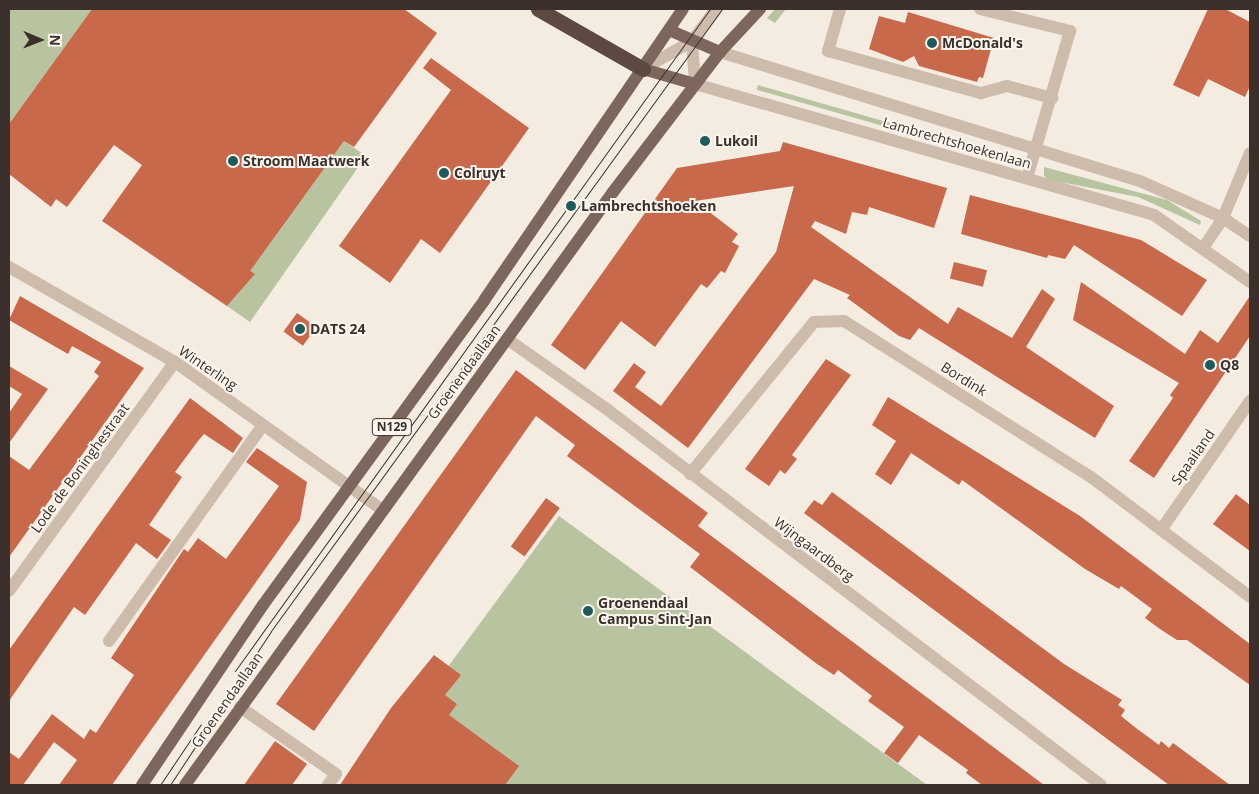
<!DOCTYPE html>
<html>
<head>
<meta charset="utf-8">
<style>
	body { margin:0 }
	#map { position:relative; width:1259px; height:794px; overflow:hidden; background:#f4ebe1; font-family:"Open Sans",sans-serif }
	div>[style] { position:absolute }
	[style*='--x'] { left:calc(var(--x)*1px); top:calc(var(--y)*1px); width:calc(var(--w)*1px); rotate:calc(var(--a)*1deg) }
	.green>* { inset:0; background:#b8c4a0; transform-origin:0 0 }
	.building>* { inset:0; background:#c8694b; transform-origin:0 0 }
	.minor>* { height:12px; margin:-6px; padding:0 6px; transform-origin:6px; border-radius:6px; background:#cdbbac }
	.major>* { height:12px; margin:-6px; padding:0 6px; transform-origin:6px; border-radius:6px; background:#7d675c }
	.highway>* { height:15px; margin:-7.5px; padding:0 7.5px; transform-origin:7.5px; border-radius:7.5px; background:#5c4a42 }
	.tram>* { height:1px; margin:-0.5px; padding:0 0.5px; transform-origin:0.5px; border-radius:0.5px; background:#3b302b }
	.dots>* { width:14px; height:14px; translate:-50% -50%; box-sizing:border-box; border:2px solid #fbf5ee; border-radius:50% }
	span { translate:-50% -50%; white-space:nowrap; text-align:center; line-height:1.15; -webkit-text-stroke:4px #fbf5ee; paint-order:stroke }
	.shield-label span { padding:1px 4px; background:#fbf5ee; border:1px solid; border-radius:4px; -webkit-text-stroke-width:0 }
	.shield-label { font-size:12px; color:#3b302b; font-weight:700 }
	.poi-label { font-size:14px; color:#3b302b; font-weight:700 }
	.left { translate:0 -50%; text-align:left }
	.street-label { font-size:14px; color:#3b302b }
	.frame { position:absolute; inset:0; border:10px solid #3b302b; pointer-events:none }
	.north { position:absolute; left:15px; top:15px; width:50px; height:50px; -webkit-text-stroke:4px #fbf5ee; paint-order:stroke; rotate:91deg; font-size:14px; font-weight:700; line-height:20px; text-align:center; color:#3b302b }
	.north::after { content:''; display:block; margin:auto; width:18px; height:22px; background:#3b302b; clip-path:polygon(50% 0,100% 100%,50% 72%,0 100%) }
</style>
</head>
<body>
<div id="map">
	<div class="green">
		<i style="clip-path:polygon(9px 9px,92px 9px,9px 124px)"></i>
		<i style="clip-path:polygon(775px 9px,786px 9px,775px 23px,767px 18px)"></i>
		<i style="left:758px;top:85px;width:252px;height:5px;rotate:16deg"></i>
		<i style="clip-path:polygon(344px 141px,366px 156px,250px 322px,227px 306px,254px 275px,248px 270px)"></i>
		<i style="clip-path:polygon(1044px 167px,1167px 200px,1201px 221px,1200px 225px,1138px 197px,1050px 180px,1044px 176px)"></i>
		<i style="clip-path:polygon(559px 516px,927px 785px,361px 785px)"></i>
	</div>
	<div class="building">
		<i style="clip-path:polygon(92px 9px,404px 9px,437px 33px,354px 147px,344px 141px,250px 271px,255px 274px,227px 306px,102px 221px,142px 165px,114px 145px,67px 207px,56px 199px,51px 207px,9px 174px,9px 124px)"></i>
		<i style="clip-path:polygon(1208px 9px,1225px 9px,1250px 22px,1250px 86px,1245px 97px,1208px 79px,1199px 97px,1173px 85px)"></i>
		<i style="clip-path:polygon(908px 12px,994px 38px,983px 78px,979px 77px,977px 82px,919px 66px,914px 56px,903px 62px,869px 49px,879px 16px,905px 23px)"></i>
		<i style="clip-path:polygon(431px 58px,529px 128px,440px 253px,421px 239px,390px 283px,339px 246px,451px 90px,423px 68px)"></i>
		<i style="clip-path:polygon(783px 142px,947px 188px,934px 228px,869px 207px,867px 215px,852px 212px,846px 234px,815px 221px,811px 227px,948px 324px,958px 307px,1012px 338px,1042px 289px,1055px 299px,1026px 347px,1114px 406px,1095px 438px,919px 328px,910px 340px,899px 336px,847px 298px,850px 295px,814px 279px,688px 448px,613px 391px,634px 363px,646px 372px,635px 387px,661px 406px,776px 252px,794px 186px,695px 201px,738px 234px,732px 242px,739px 246px,725px 273px,721px 271px,707px 288px,701px 284px,655px 347px,621px 321px,585px 370px,551px 345px,677px 168px,780px 151px)"></i>
		<i style="clip-path:polygon(970px 195px,1141px 240px,1207px 280px,1182px 316px,1074px 245px,1065px 259px,1048px 255px,1047px 258px,961px 234px)"></i>
		<i style="left:954px;top:262px;width:34px;height:17px;rotate:14deg"></i>
		<i style="clip-path:polygon(1081px 282px,1185px 354px,1200px 330px,1218px 343px,1250px 296px,1250px 336px,1154px 478px,1129px 461px,1173px 398px,1170px 395px,1179px 383px,1073px 320px)"></i>
		<i style="clip-path:polygon(20px 296px,144px 368px,9px 557px,9px 456px,29px 470px,99px 376px,94px 372px,101px 362px,72px 346px,68px 354px,9px 320px)"></i>
		<i style="left:297px;top:313px;width:24px;height:23px;rotate:36deg"></i>
		<i style="clip-path:polygon(826px 359px,851px 375px,792px 455px,797px 459px,785px 474px,780px 470px,769px 486px,745px 469px)"></i>
		<i style="clip-path:polygon(9px 366px,48px 389px,9px 443px,9px 413px,22px 394px,9px 386px)"></i>
		<i style="clip-path:polygon(516px 370px,708px 513px,698px 526px,1044px 785px,982px 785px,966px 773px,968px 770px,919px 735px,898px 763px,884px 753px,904px 727px,868px 701px,872px 696px,838px 670px,834px 675px,817px 664px,690px 567px,700px 554px,567px 456px,575px 445px,536px 416px,314px 731px,276px 704px)"></i>
		<i style="clip-path:polygon(888px 397px,1080px 516px,1250px 644px,1250px 685px,1187px 640px,1177px 640px,1160px 629px,1145px 618px,1152px 609px,1121px 586px,1119px 589px,1085px 569px,962px 480px,959px 485px,911px 453px,891px 485px,875px 474px,896px 441px,872px 425px)"></i>
		<i style="clip-path:polygon(190px 398px,243px 438px,233px 453px,204px 434px,198px 441px,175px 472px,182px 477px,149px 525px,171px 540px,157px 559px,136px 543px,85px 615px,74px 607px,9px 701px,9px 650px)"></i>
		<i style="clip-path:polygon(257px 448px,307px 482px,300px 520px,112px 785px,59px 785px,77px 760px,54px 742px,23px 785px,9px 785px,9px 752px,19px 759px,52px 714px,84px 739px,90px 729px,96px 733px,134px 675px,111px 658px,184px 549px,188px 552px,198px 538px,226px 559px,279px 486px,246px 462px)"></i>
		<i style="clip-path:polygon(832px 492px,1064px 664px,1122px 700px,1118px 705px,1125px 710px,1121px 716px,1136px 728px,1159px 745px,1161px 741px,1169px 748px,1173px 743px,1230px 785px,1169px 785px,804px 513px,814px 500px,822px 505px)"></i>
		<i style="clip-path:polygon(1236px 494px,1250px 505px,1250px 551px,1213px 524px)"></i>
		<i style="left:546px;top:498px;width:17px;height:60px;rotate:36deg"></i>
		<i style="clip-path:polygon(434px 655px,461px 675px,445px 695px,457px 704px,449px 715px,519px 766px,505px 785px,340px 785px,391px 708px)"></i>
		<i style="clip-path:polygon(275px 741px,307px 764px,292px 785px,244px 785px)"></i>
	</div>
	<div class="minor">
		<i style="--x:840;--y:9;--w:44;--a:105.9"></i>
		<i style="--x:828;--y:51;--w:159;--a:15.4"></i>
		<i style="--x:981;--y:93;--w:27;--a:-15"></i>
		<i style="--x:1007;--y:86;--w:47;--a:14.9"></i>
		<i style="--x:980;--y:9;--w:93;--a:13.7"></i>
		<i style="--x:1070;--y:31;--w:153;--a:106.3"></i>
		<i style="--x:692;--y:41;--w:43;--a:86"></i>
		<i style="--x:695;--y:84;--w:477;--a:15.9"></i>
		<i style="--x:1154;--y:215;--w:117;--a:34.9"></i>
		<i style="--x:720;--y:52;--w:439;--a:17.1"></i>
		<i style="--x:1140;--y:181;--w:91;--a:24"></i>
		<i style="--x:1223;--y:218;--w:32;--a:34"></i>
		<i style="--x:643;--y:69;--w:56;--a:-29.7"></i>
		<i style="--x:692;--y:41;--w:40;--a:-53"></i>
		<i style="--x:1203;--y:248;--w:36;--a:-56"></i>
		<i style="--x:1223;--y:218;--w:70;--a:-67.4"></i>
		<i style="--x:9;--y:267;--w:191;--a:29.8"></i>
		<i style="--x:175;--y:362;--w:253;--a:35.5"></i>
		<i style="--x:507;--y:339;--w:123;--a:35.1"></i>
		<i style="--x:608;--y:410;--w:619;--a:37.26"></i>
		<i style="--x:690;--y:474;--w:196;--a:-50.8"></i>
		<i style="--x:814;--y:322;--w:30;--a:-2"></i>
		<i style="--x:844;--y:321;--w:292;--a:32.3"></i>
		<i style="--x:1091;--y:477;--w:199;--a:37"></i>
		<i style="--x:1161;--y:530;--w:157;--a:-55.4"></i>
		<i style="--x:9;--y:591;--w:283;--a:-54.1"></i>
		<i style="--x:109;--y:641;--w:265;--a:-54.5"></i>
		<i style="--x:240;--y:707;--w:117;--a:34.9"></i>
		<i style="--x:336;--y:774;--w:14;--a:126"></i>
	</div>
	<div class="major">
		<i style="--x:669;--y:30;--w:56;--a:23.3"></i>
		<i style="--x:643;--y:69;--w:54;--a:16.1"></i>
		<i style="--x:142;--y:785;--w:217;--a:-56.1"></i>
		<i style="--x:263;--y:605;--w:378;--a:-54"></i>
		<i style="--x:485;--y:299;--w:351;--a:-55.7"></i>
		<i style="--x:185;--y:785;--w:731;--a:-54.18"></i>
		<i style="--x:613;--y:192;--w:176;--a:-52.6"></i>
		<i style="--x:720;--y:52;--w:59;--a:-47.1"></i>
	</div>
	<div class="highway">
		<i style="--x:538;--y:9;--w:121;--a:29.7"></i>
	</div>
	<div class="tram">
		<i style="--x:235;--y:671;--w:815;--a:-54.34"></i>
		<i style="--x:160;--y:785;--w:73;--a:-56.1"></i>
		<i style="--x:170;--y:785;--w:184;--a:-56.7"></i>
		<i style="--x:271;--y:631;--w:768;--a:-54.05"></i>
	</div>
	<div class="dots">
		<i style="left:932px;top:43px;background:#1f5a5e"></i>
		<i style="left:705px;top:141px;background:#1f5a5e"></i>
		<i style="left:233px;top:161px;background:#1f5a5e"></i>
		<i style="left:444px;top:173px;background:#1f5a5e"></i>
		<i style="left:571px;top:206px;background:#1f5a5e"></i>
		<i style="left:300px;top:329px;background:#1f5a5e"></i>
		<i style="left:1210px;top:365px;background:#1f5a5e"></i>
		<i style="left:588px;top:611px;background:#1f5a5e"></i>
	</div>
	<div class="shield-label">
		<span style="left:392px;top:427px">N129</span>
	</div>
	<div class="poi-label">
		<span class="left" style="left:942px;top:43px">McDonald's</span>
		<span class="left" style="left:715px;top:141px">Lukoil</span>
		<span class="left" style="left:243px;top:161px">Stroom Maatwerk</span>
		<span class="left" style="left:454px;top:173px">Colruyt</span>
		<span class="left" style="left:581px;top:206px">Lambrechtshoeken</span>
		<span class="left" style="left:310px;top:329px">DATS 24</span>
		<span class="left" style="left:1220px;top:365px">Q8</span>
		<span class="left" style="left:598px;top:611px">Groenendaal<br>Campus Sint-Jan</span>
	</div>
	<div class="street-label">
		<span style="left:957px;top:143px;rotate:16deg">Lambrechtshoekenlaan</span>
		<span style="left:208px;top:368px;rotate:34deg">Winterling</span>
		<span style="left:464px;top:372px;rotate:-54deg">Groenendaallaan</span>
		<span style="left:964px;top:379px;rotate:32deg">Bordink</span>
		<span style="left:1193px;top:457px;rotate:-55deg">Spaailand</span>
		<span style="left:80px;top:468px;rotate:-54deg">Lode de Boninghestraat</span>
		<span style="left:814px;top:549px;rotate:37deg">Wijngaardberg</span>
		<span style="left:227px;top:700px;rotate:-55deg">Groenendaallaan</span>
	</div>
	<div class="frame"></div>
	<div class="north">N</div>
</div>
</body>
</html>
